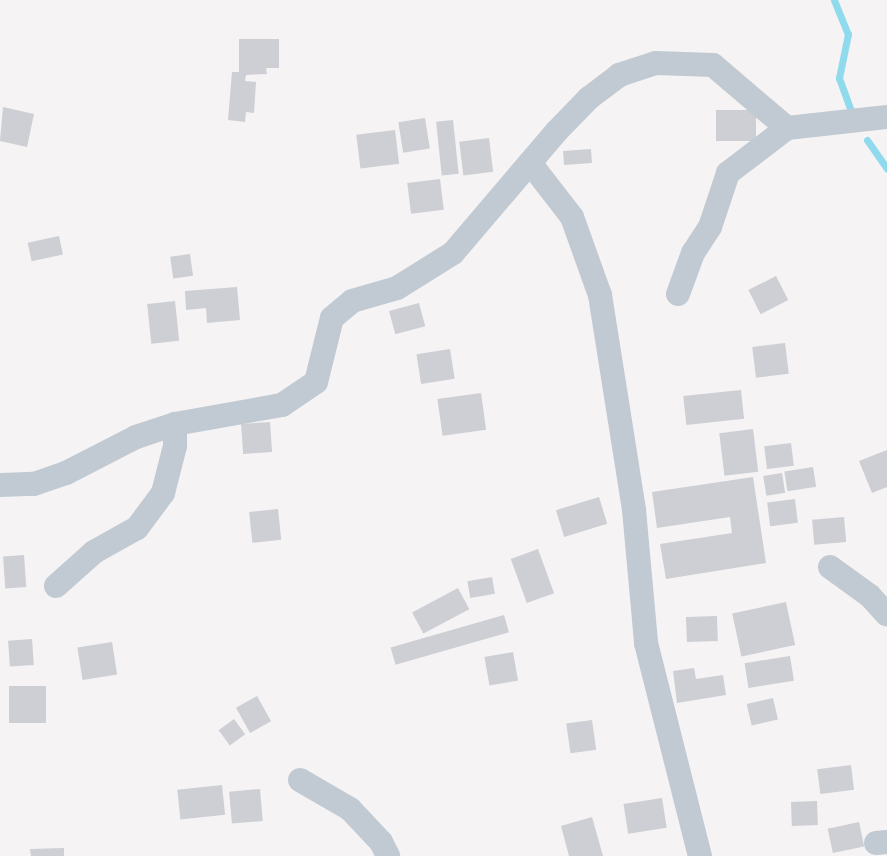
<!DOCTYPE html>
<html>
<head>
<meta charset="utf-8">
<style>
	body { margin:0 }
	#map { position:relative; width:887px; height:856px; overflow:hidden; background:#f5f3f3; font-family:"Varela Round",sans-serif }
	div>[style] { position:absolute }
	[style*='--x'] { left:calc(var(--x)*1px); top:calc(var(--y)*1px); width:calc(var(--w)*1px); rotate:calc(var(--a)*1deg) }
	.stream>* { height:7px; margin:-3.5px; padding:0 3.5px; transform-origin:3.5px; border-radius:3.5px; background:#90daee }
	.building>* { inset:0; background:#cdcfd5; transform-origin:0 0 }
	.minor>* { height:24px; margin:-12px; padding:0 12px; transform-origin:12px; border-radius:12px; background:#c1cad2 }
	span { translate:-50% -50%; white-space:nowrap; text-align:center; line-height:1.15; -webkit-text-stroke:4.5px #fff; paint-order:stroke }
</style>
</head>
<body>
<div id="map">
	<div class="stream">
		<i style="--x:834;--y:0;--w:37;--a:68"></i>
		<i style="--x:848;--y:34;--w:45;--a:101.6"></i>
		<i style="--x:839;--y:78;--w:33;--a:70"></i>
		<i style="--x:867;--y:140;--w:35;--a:55"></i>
	</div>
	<div class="building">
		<i style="clip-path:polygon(239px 39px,279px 39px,279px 68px,266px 68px,267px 74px,246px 75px,245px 81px,256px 82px,254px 113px,246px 112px,245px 122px,228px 120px,232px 72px,239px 72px)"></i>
		<i style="clip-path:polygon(3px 107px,34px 114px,27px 147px,0 141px)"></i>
		<i style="left:716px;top:110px;width:40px;height:31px"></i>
		<i style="left:425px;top:118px;width:31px;height:27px;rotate:81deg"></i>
		<i style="left:453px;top:120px;width:54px;height:17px;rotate:84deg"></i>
		<i style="left:395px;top:130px;width:34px;height:39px;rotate:83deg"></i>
		<i style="left:489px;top:138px;width:34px;height:30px;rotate:83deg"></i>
		<i style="left:591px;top:149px;width:14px;height:28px;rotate:86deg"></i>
		<i style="left:440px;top:179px;width:31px;height:33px;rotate:83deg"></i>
		<i style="left:59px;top:236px;width:19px;height:32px;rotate:78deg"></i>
		<i style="left:190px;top:254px;width:22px;height:20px;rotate:82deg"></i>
		<i style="left:776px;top:276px;width:27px;height:31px;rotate:63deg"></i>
		<i style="clip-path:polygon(237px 287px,240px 320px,207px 323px,206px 308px,186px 310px,185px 291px)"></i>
		<i style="left:175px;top:301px;width:40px;height:28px;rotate:84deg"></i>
		<i style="left:419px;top:303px;width:24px;height:31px;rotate:75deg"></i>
		<i style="left:785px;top:343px;width:31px;height:33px;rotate:83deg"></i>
		<i style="left:450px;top:349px;width:30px;height:34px;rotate:81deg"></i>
		<i style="left:741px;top:390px;width:29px;height:58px;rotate:84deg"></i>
		<i style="left:481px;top:393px;width:37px;height:44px;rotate:82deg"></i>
		<i style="left:270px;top:422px;width:30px;height:29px;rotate:86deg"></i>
		<i style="left:753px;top:429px;width:43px;height:34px;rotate:83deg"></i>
		<i style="left:791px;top:443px;width:23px;height:27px;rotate:83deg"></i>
		<i style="clip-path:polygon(887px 450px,887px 487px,872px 493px,859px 461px)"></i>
		<i style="left:813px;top:467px;width:20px;height:29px;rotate:81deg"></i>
		<i style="left:782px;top:473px;width:20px;height:19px;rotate:81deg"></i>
		<i style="clip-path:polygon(753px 477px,766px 563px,666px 579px,660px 544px,732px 533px,730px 517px,657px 528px,652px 492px)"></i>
		<i style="left:599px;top:497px;width:28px;height:45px;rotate:73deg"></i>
		<i style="left:795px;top:499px;width:24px;height:28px;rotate:83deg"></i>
		<i style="left:278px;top:509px;width:31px;height:29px;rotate:84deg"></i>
		<i style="left:844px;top:517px;width:25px;height:32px;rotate:85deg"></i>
		<i style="left:538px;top:549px;width:47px;height:29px;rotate:70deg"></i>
		<i style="left:24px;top:555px;width:32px;height:21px;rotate:86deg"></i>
		<i style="left:492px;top:577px;width:17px;height:25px;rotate:80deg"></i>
		<i style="left:458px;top:588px;width:24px;height:52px;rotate:62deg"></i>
		<i style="left:786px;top:602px;width:44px;height:55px;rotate:78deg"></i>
		<i style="left:504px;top:615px;width:18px;height:118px;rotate:74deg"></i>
		<i style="left:717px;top:616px;width:25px;height:31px;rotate:88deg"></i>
		<i style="left:32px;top:639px;width:26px;height:24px;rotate:86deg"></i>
		<i style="left:112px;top:642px;width:33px;height:35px;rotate:81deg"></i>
		<i style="left:513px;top:652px;width:29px;height:29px;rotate:80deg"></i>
		<i style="left:790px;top:656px;width:25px;height:46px;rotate:81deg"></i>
		<i style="clip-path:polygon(694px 668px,696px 679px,723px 675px,726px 695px,677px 703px,673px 671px)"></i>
		<i style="left:9px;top:686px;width:37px;height:37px"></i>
		<i style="left:257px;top:696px;width:29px;height:24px;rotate:61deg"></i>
		<i style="left:773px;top:698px;width:22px;height:27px;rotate:77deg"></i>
		<i style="left:234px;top:719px;width:19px;height:19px;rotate:54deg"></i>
		<i style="left:592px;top:720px;width:30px;height:26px;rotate:82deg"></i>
		<i style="left:851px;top:765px;width:25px;height:34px;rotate:83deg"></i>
		<i style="left:222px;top:785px;width:30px;height:45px;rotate:84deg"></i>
		<i style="left:260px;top:789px;width:32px;height:31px;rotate:85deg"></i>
		<i style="left:662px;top:798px;width:30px;height:39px;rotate:81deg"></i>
		<i style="left:817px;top:801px;width:24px;height:26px;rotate:88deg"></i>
		<i style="clip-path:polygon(592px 817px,603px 856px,569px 856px,561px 826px)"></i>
		<i style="left:859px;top:822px;width:25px;height:32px;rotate:78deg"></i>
		<i style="clip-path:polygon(64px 848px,64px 856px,31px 856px,30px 849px)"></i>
	</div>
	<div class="minor">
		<i style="--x:531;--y:164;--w:67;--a:52.3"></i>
		<i style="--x:572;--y:217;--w:83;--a:70.3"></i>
		<i style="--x:600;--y:295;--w:218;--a:81"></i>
		<i style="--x:634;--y:510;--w:134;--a:84.8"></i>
		<i style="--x:646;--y:643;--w:220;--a:75.8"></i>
		<i style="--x:678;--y:294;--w:44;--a:-69.9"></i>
		<i style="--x:693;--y:253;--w:31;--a:-57"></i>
		<i style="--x:710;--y:227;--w:57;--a:-71.6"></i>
		<i style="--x:728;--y:173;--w:74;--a:-37.3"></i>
		<i style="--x:787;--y:128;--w:101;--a:-6.3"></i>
		<i style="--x:0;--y:485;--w:34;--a:-2"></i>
		<i style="--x:34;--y:484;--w:34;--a:-19"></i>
		<i style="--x:66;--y:473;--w:79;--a:-27.2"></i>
		<i style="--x:136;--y:437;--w:41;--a:-18.4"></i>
		<i style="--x:175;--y:424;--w:109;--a:-10.1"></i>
		<i style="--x:282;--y:405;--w:41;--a:-34.1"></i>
		<i style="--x:316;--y:382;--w:66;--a:-76"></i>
		<i style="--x:332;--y:318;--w:26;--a:-40"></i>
		<i style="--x:352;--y:301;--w:47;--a:-16.1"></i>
		<i style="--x:397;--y:288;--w:66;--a:-32"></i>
		<i style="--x:453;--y:253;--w:160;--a:-49.6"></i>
		<i style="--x:557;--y:131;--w:46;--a:-45.9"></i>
		<i style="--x:589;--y:98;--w:38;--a:-37"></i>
		<i style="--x:619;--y:75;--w:39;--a:-18"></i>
		<i style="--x:656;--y:63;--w:57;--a:2"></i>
		<i style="--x:713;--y:65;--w:97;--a:40.4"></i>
		<i style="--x:830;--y:567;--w:49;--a:35.9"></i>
		<i style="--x:870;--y:596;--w:25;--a:48"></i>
		<i style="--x:56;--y:586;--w:51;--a:-41.8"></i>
		<i style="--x:94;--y:552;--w:49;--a:-29.2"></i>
		<i style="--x:137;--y:528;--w:44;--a:-53.4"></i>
		<i style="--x:163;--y:493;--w:49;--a:-75.7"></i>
		<i style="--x:175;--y:446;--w:22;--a:-90"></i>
		<i style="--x:300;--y:780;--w:58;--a:30.1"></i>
		<i style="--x:350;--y:809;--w:45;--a:46.8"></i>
		<i style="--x:381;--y:842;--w:16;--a:63"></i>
		<i style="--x:876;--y:843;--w:11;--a:-5"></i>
	</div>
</div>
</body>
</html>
